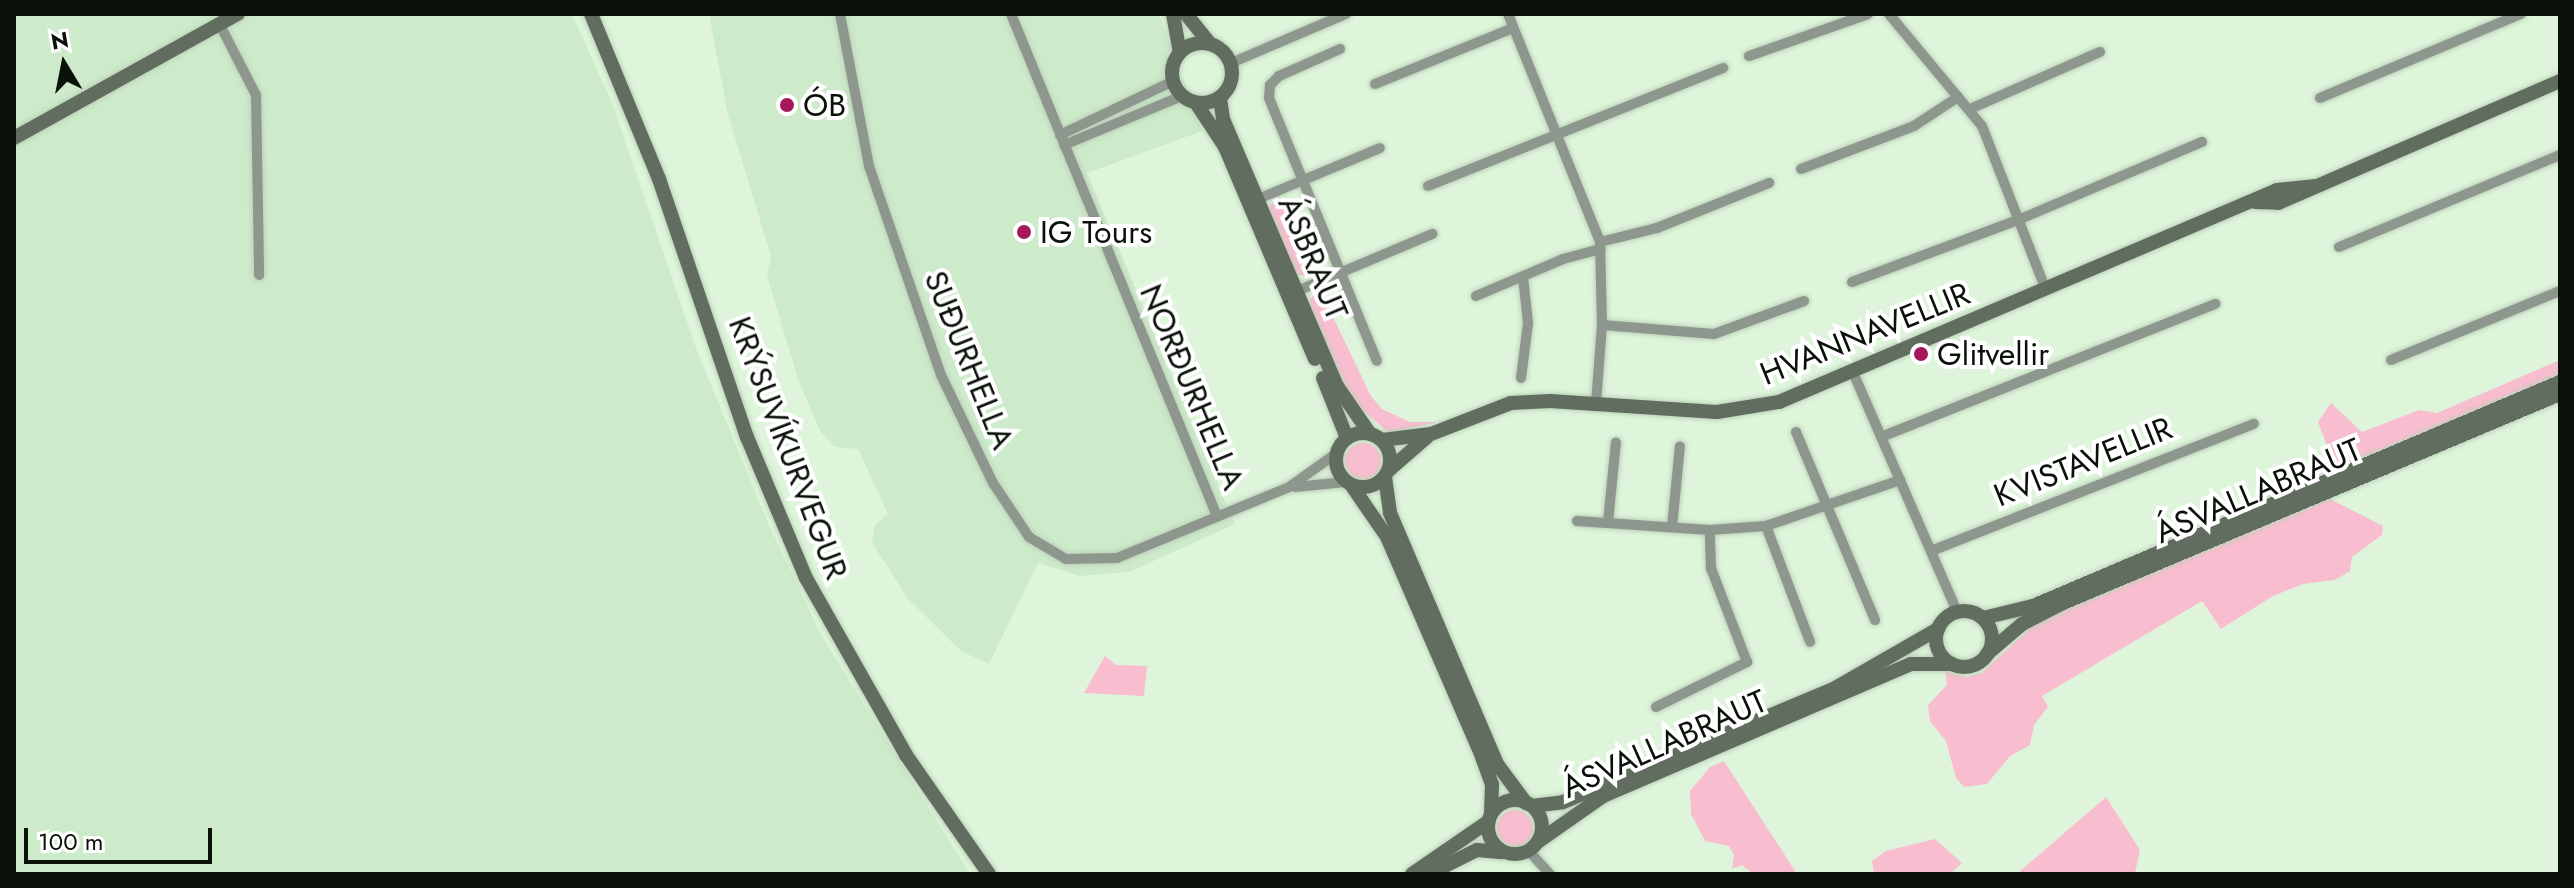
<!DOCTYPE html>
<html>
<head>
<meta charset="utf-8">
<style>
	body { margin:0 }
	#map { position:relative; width:2574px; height:888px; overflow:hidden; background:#def5db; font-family:Jost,sans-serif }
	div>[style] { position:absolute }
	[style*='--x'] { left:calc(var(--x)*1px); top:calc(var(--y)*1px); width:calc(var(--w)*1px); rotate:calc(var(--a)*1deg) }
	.built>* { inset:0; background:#cdeaca }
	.green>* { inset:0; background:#f9bdd0 }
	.round { border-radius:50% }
	.roads { filter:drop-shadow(0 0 2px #bcd1b9) drop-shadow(0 0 2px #bcd1b9) }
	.street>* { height:10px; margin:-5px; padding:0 5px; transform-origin:5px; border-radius:5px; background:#8e978d }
	.secondary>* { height:14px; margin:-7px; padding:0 7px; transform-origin:7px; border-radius:7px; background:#616e5f }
	.secondary>.ring { margin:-7px; padding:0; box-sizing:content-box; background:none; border:14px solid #616e5f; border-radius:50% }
	.dots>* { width:22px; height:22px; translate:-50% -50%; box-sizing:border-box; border:4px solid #fff; border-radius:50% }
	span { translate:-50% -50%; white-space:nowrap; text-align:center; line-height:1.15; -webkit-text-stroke:8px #fff; paint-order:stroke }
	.poi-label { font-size:32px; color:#091108 }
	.left { translate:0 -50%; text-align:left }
	.street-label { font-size:32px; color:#091108 }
	.frame { position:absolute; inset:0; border:16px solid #091108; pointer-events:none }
	.north { position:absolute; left:24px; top:24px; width:80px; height:80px; -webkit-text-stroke:6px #fff; paint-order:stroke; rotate:350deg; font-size:22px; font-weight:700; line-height:32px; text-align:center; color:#091108 }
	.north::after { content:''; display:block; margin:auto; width:28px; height:36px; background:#091108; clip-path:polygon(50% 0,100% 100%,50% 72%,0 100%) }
	.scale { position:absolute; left:24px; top:828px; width:188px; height:36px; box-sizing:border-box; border:4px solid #091108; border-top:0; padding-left:10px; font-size:24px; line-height:28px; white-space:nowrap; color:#091108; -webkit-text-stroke:6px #fff; paint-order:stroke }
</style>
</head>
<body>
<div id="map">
	<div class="built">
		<i style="clip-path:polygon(14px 14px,572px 14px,612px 103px,696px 348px,767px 521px,821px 635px,970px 874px,14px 874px)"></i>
		<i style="clip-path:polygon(709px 14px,1159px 14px,1202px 131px,1087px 173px,1235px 524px,1129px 572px,1079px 576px,1038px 563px,989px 664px,961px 651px,909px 600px,872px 543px,875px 525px,888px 514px,858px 449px,835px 447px,820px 431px,798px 379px,767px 276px,771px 256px,728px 115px)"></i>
	</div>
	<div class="green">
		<i style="clip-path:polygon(1279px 194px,1315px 278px,1295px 274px,1268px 208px)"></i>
		<i style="clip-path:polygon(1319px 288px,1371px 396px,1382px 409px,1410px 422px,1438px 422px,1389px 433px,1360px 408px,1341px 379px,1309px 301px)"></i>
		<i style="clip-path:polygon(2560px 360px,2560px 376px,2336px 469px,2318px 422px,2331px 403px,2362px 432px,2419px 410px,2437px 413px)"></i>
		<i class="round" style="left:1345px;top:443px;width:36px;height:36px"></i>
		<i style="clip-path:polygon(2328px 498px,2383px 526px,2382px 535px,2352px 557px,2350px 571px,2335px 580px,2303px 584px,2273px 596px,2221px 629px,2202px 601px,2042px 696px,2048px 707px,2034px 725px,2030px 745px,2010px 756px,1987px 784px,1964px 787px,1956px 778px,1946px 741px,1930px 721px,1928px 705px,1947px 685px,1945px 671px,1966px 677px,1982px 673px,2038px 621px)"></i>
		<i style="clip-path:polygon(1105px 656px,1116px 665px,1147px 666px,1144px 696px,1084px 693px)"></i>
		<i style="clip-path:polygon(1724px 761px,1797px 874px,1753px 874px,1742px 865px,1732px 869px,1734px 855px,1729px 846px,1705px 841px,1691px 814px,1690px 791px,1710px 767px)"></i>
		<i style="clip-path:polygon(2106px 797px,2140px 850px,2135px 873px,2017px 874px)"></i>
		<i class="round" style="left:1497px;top:810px;width:36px;height:36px"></i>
		<i style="clip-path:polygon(1935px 839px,1962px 863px,1950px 874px,1874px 874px,1872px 861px,1886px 851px)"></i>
	</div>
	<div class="roads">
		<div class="street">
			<i style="--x:840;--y:14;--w:155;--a:79.2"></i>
			<i style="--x:869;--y:166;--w:221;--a:71"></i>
			<i style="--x:941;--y:375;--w:120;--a:64.3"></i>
			<i style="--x:993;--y:483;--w:65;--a:56.3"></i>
			<i style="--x:1029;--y:537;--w:43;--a:30.7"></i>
			<i style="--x:1066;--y:559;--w:51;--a:-1.1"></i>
			<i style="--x:1117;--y:558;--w:186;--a:-22.4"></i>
			<i style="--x:1289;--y:487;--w:59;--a:-35.3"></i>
			<i style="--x:1011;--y:14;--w:543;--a:67.69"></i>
			<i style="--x:1508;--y:14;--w:246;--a:68"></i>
			<i style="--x:1600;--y:242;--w:83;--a:88.6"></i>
			<i style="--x:1602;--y:325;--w:78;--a:94.4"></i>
			<i style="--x:1889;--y:14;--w:146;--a:50.3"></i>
			<i style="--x:1982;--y:126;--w:176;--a:68.7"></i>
			<i style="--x:220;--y:25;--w:79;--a:62.8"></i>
			<i style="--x:256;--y:95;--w:180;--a:89"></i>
			<i style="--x:1340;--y:49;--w:67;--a:156.1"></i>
			<i style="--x:1279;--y:76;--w:13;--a:135"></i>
			<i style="--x:1270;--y:85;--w:13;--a:94"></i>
			<i style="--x:1269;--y:98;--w:284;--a:67.7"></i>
			<i style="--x:1749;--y:56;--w:126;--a:-19.4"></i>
			<i style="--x:1231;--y:63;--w:125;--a:-23.1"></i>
			<i style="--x:1375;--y:84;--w:149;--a:-22.1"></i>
			<i style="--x:2320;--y:98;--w:218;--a:-22.7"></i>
			<i style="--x:1970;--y:109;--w:142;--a:-23.7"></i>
			<i style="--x:1060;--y:135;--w:125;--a:-25.5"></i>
			<i style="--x:1064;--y:145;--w:128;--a:-22.6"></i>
			<i style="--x:1801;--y:169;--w:121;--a:-20.8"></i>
			<i style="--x:1914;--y:126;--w:53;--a:-33.4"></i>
			<i style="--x:1428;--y:186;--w:318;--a:-21.8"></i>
			<i style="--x:1258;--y:199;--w:132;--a:-22.7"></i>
			<i style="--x:1600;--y:242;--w:59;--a:-13.8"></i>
			<i style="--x:1657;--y:228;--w:121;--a:-21.9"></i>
			<i style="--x:2339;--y:247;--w:239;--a:-22.6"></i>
			<i style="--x:1852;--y:282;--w:177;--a:-20.5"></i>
			<i style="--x:2018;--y:220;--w:200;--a:-23"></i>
			<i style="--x:1297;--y:291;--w:147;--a:-22.9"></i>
			<i style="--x:1476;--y:296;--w:95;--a:-23"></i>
			<i style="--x:1563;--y:259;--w:39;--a:-15"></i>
			<i style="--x:1602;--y:325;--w:112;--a:4.6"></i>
			<i style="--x:1714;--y:334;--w:96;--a:-20.1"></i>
			<i style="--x:2391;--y:360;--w:183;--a:-22.2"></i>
			<i style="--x:1852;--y:370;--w:264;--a:66.5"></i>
			<i style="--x:1521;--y:378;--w:55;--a:-82.7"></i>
			<i style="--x:1528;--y:323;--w:46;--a:-96.2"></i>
			<i style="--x:1796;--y:432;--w:204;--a:67.2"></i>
			<i style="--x:1881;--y:437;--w:360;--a:-21.7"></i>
			<i style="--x:1295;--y:487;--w:51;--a:-5.6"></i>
			<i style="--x:1577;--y:521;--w:133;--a:3.9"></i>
			<i style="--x:1710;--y:530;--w:56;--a:-4.1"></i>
			<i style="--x:1766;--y:526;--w:142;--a:-18.9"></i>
			<i style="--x:1608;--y:522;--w:80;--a:-84.3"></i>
			<i style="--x:1766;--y:526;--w:124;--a:69.2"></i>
			<i style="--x:1672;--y:527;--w:81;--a:-84.4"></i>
			<i style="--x:1931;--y:551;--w:347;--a:-21.5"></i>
			<i style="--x:1656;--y:707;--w:102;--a:-26.3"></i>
			<i style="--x:1747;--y:662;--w:101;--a:-111"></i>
			<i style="--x:1711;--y:568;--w:38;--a:-92"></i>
			<i style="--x:1529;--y:851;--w:31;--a:48"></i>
		</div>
		<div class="secondary">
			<i style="--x:591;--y:14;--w:178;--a:67.6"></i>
			<i style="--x:659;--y:179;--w:273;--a:71.2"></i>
			<i style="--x:747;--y:437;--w:153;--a:67.3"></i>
			<i style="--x:806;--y:578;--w:203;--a:60.5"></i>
			<i style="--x:906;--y:755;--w:145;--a:55.1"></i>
			<i style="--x:1173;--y:14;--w:39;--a:80"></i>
			<i style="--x:1186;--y:14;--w:38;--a:51"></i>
			<i class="ring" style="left:1172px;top:43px;width:46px;height:46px"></i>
			<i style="--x:1220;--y:98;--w:21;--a:82"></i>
			<i style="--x:1223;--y:119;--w:290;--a:66.9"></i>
			<i style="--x:1337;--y:386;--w:58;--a:55.5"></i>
			<i style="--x:1196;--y:103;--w:53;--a:56.6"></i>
			<i style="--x:1225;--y:147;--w:230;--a:67"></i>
			<i style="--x:14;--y:138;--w:256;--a:-29"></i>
			<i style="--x:2255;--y:202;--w:23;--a:2"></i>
			<i style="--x:2278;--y:203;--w:307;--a:-23.4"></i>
			<i style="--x:1323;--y:378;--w:65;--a:68.2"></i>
			<i class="ring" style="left:1336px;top:433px;width:40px;height:40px"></i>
			<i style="--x:1382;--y:440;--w:49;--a:-7"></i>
			<i style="--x:1431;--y:434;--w:86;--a:-21.2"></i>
			<i style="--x:1511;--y:403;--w:39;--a:-3"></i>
			<i style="--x:1550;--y:401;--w:167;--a:3.8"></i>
			<i style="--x:1717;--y:412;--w:63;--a:-9.2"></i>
			<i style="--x:1779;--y:402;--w:541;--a:-23.06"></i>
			<i style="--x:2277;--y:190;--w:37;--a:-6"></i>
			<i style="--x:1389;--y:470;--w:50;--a:-41"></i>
			<i style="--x:1385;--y:477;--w:36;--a:82"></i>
			<i style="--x:1390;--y:513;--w:273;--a:66.9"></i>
			<i style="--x:1497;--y:764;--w:49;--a:53.4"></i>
			<i style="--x:1352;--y:486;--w:62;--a:55.5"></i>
			<i style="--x:1387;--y:537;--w:240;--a:66.6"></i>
			<i style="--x:1482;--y:757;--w:29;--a:70"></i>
			<i style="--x:1492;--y:784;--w:30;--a:92"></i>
			<i class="ring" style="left:1936px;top:611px;width:42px;height:42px"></i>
			<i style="--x:1983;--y:618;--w:51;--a:-13.5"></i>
			<i style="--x:2033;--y:606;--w:573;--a:-23.03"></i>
			<i style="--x:1987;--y:654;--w:46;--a:-40.6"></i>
			<i style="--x:2022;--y:624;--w:46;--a:-27.1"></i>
			<i style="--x:2063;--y:603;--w:539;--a:-22.81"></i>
			<i class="ring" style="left:1488px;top:800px;width:40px;height:40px"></i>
			<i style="--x:1532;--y:806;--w:31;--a:-7"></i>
			<i style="--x:1563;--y:802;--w:295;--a:-22.7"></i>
			<i style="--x:1835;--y:688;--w:119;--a:-29.8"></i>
			<i style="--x:1539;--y:841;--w:78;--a:-35.1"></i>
			<i style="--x:1603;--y:796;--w:335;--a:-23.2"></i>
			<i style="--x:1911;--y:664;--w:41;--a:0"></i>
			<i style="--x:1412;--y:874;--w:93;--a:-34.5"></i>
			<i style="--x:1429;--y:874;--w:54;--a:-26.6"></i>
			<i style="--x:1477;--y:850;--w:25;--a:5"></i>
		</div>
	</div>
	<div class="dots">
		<i style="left:787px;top:105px;background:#a5185b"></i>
		<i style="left:1024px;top:232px;background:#a5185b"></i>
		<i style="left:1921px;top:354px;background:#a5185b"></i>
	</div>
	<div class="poi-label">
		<span class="left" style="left:803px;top:105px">ÓB</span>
		<span class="left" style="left:1040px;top:232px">IG Tours</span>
		<span class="left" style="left:1937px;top:354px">Glitvellir</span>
	</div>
	<div class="street-label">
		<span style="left:1313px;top:258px;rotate:67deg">ÁSBRAUT</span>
		<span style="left:1865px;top:334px;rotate:-22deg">HVANNAVELLIR</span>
		<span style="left:969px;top:360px;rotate:68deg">SUÐURHELLA</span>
		<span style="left:1192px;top:387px;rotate:67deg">NORÐURHELLA</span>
		<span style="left:788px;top:448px;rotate:69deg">KRÝSUVÍKURVEGUR</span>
		<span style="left:2083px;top:462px;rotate:-22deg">KVISTAVELLIR</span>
		<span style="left:2258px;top:491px;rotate:-23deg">ÁSVALLABRAUT</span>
		<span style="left:1664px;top:744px;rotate:-24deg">ÁSVALLABRAUT</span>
	</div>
	<div class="frame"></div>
	<div class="north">N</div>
	<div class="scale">100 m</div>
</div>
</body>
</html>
